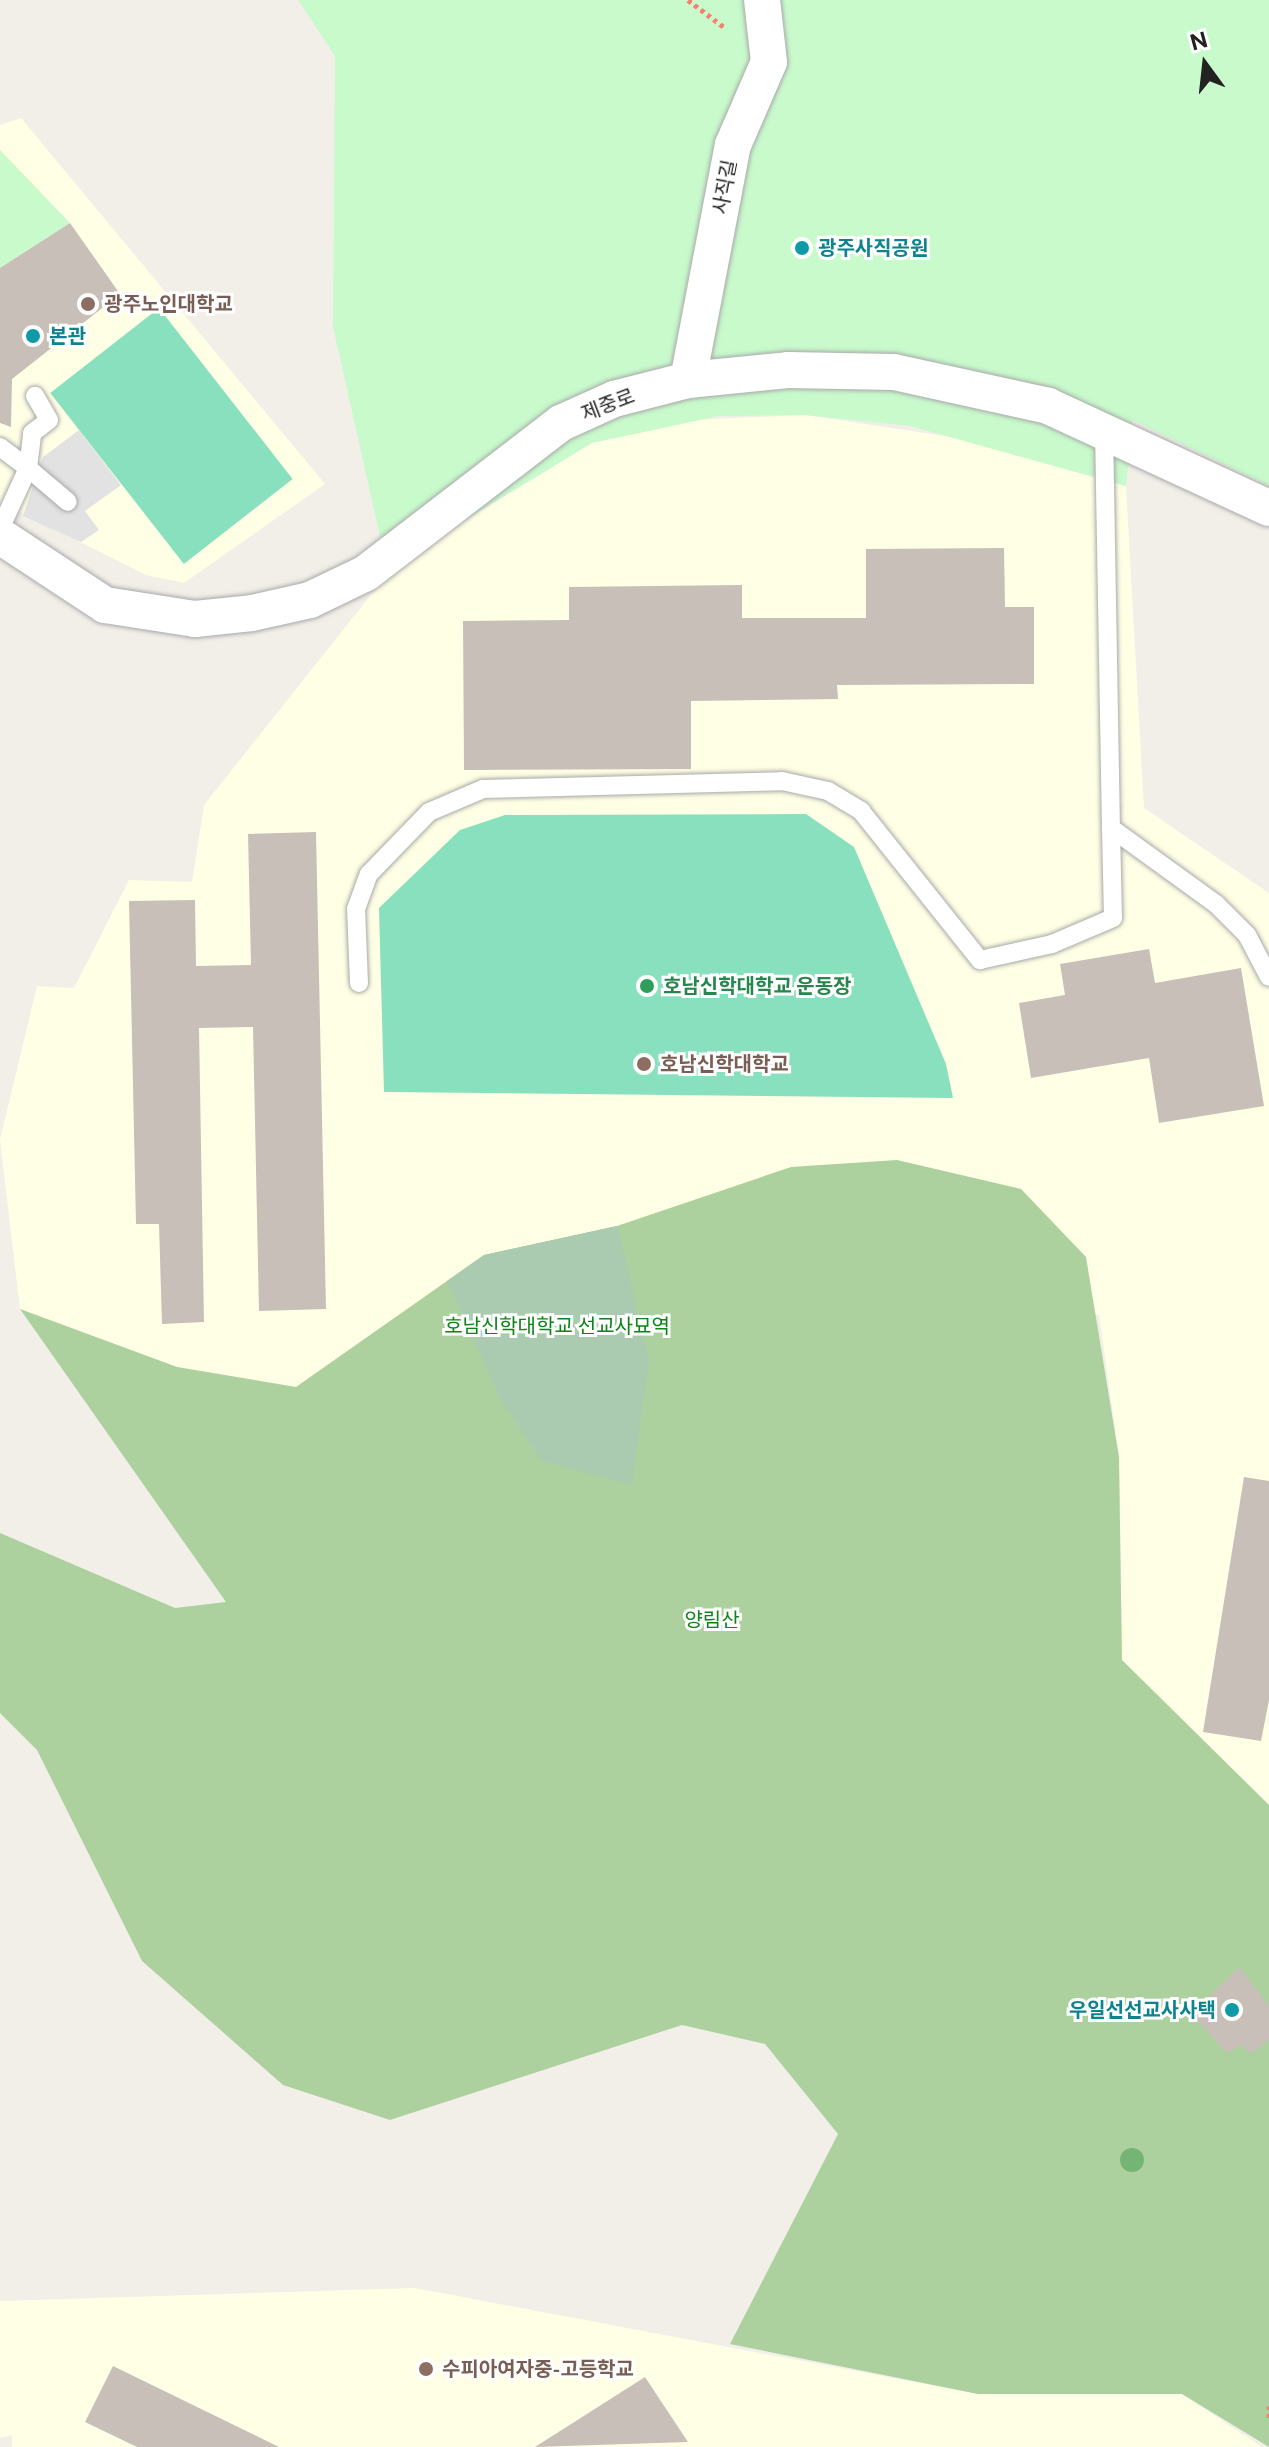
<!DOCTYPE html>
<html>
<head>
<meta charset="utf-8">
<style>
	body { margin:0 }
	#map { position:relative; width:1269px; height:2447px; overflow:hidden; background:#f2efe9; font-family:"Public Sans","Noto Sans KR",sans-serif }
	div>[style] { position:absolute }
	[style*='--x'] { left:calc(var(--x)*1px); top:calc(var(--y)*1px); width:calc(var(--w)*1px); rotate:calc(var(--a)*1deg) }
	.education>* { inset:0; background:#ffffe5 }
	.forest>* { inset:0; background:#add19e }
	.cemetery>* { inset:0; background:#aacbaf }
	.park>* { inset:0; background:#c8facc }
	.pitch>* { inset:0; background:#88e0be; transform-origin:0 0 }
	.parking>* { inset:0; background:#e2e2e2 }
	.building>* { inset:0; background:#c7bfb8 }
	.path>* { height:5px; margin-top:-2.5px; transform-origin:0; background:repeating-linear-gradient(90deg,#fa8072 0 4px,transparent 0 8px) }
	.roads { filter:drop-shadow(0 0 2px #a9a9a9) drop-shadow(0 0 2px #a9a9a9) }
	.lane>* { height:18px; margin:-9px; padding:0 9px; transform-origin:9px; border-radius:9px; background:#fff }
	.street>* { height:36px; margin:-18px; padding:0 18px; transform-origin:18px; border-radius:18px; background:#fff }
	.trees>* { width:24px; height:24px; margin:-12px; border-radius:50%; background:#74b475 }
	.dots>* { width:22px; height:22px; translate:-50% -50%; box-sizing:border-box; border:4px solid #fff; border-radius:50% }
	span { translate:-50% -50%; white-space:nowrap; text-align:center; line-height:1.15; -webkit-text-stroke:6px #fff; paint-order:stroke }
	.street-label { font-size:20px; color:#222 }
	.culture-label { font-size:20px; color:#0d838f; font-weight:700 }
	.left { translate:0 -50%; text-align:left }
	.right { translate:-100% -50%; text-align:right }
	.education-label { font-size:20px; color:#785e54; font-weight:700 }
	.leisure-label { font-size:20px; color:#27864d; font-weight:700 }
	.park-label { font-size:20px; color:#0c8416 }
	.north { position:absolute; left:1165px; top:24px; width:80px; height:80px; -webkit-text-stroke:6px #fff; paint-order:stroke; rotate:345deg; font-size:22px; font-weight:700; line-height:32px; text-align:center; color:#222 }
	.north::after { content:''; display:block; margin:auto; width:28px; height:36px; background:#222; clip-path:polygon(50% 0,100% 100%,50% 72%,0 100%) }
</style>
</head>
<body>
<div id="map">
	<div class="education">
		<i style="clip-path:polygon(21px 118px,325px 484px,184px 583px,146px 575px,0 502px,0 125px)"></i>
		<i style="clip-path:polygon(805px 415px,972px 440px,1126px 486px,1144px 808px,1269px 893px,1269px 1805px,1122px 1660px,1119px 1457px,1099px 1315px,617px 1226px,484px 1256px,296px 1387px,177px 1367px,20px 1309px,0 1140px,37px 986px,74px 988px,129px 880px,192px 882px,204px 805px,397px 562px,592px 443px,669px 421px)"></i>
		<i style="clip-path:polygon(415px 2288px,978px 2394px,1182px 2394px,1262px 2447px,12px 2447px,12px 2435px,0 2438px,0 2301px)"></i>
	</div>
	<div class="forest">
		<i style="clip-path:polygon(897px 1160px,1021px 1189px,1086px 1257px,1119px 1457px,1122px 1660px,1269px 1805px,1269px 2447px,1182px 2394px,978px 2394px,730px 2344px,838px 2134px,765px 2044px,682px 2025px,390px 2120px,283px 2085px,142px 1961px,37px 1750px,0 1713px,0 1533px,175px 1608px,226px 1602px,20px 1309px,177px 1367px,296px 1387px,484px 1255px,617px 1226px,791px 1167px)"></i>
	</div>
	<div class="cemetery">
		<i style="clip-path:polygon(617px 1226px,649px 1359px,632px 1485px,542px 1461px,502px 1402px,447px 1281px,484px 1255px)"></i>
	</div>
	<div class="park">
		<i style="clip-path:polygon(298px 0,1269px 0,1269px 486px,1133px 420px,1126px 486px,910px 426px,805px 415px,719px 416px,592px 443px,387px 567px,333px 327px,335px 56px)"></i>
		<i style="clip-path:polygon(0 150px,70px 223px,0 268px)"></i>
	</div>
	<div class="pitch">
		<i style="left:159px;top:308px;width:217px;height:138px;rotate:52deg"></i>
		<i style="clip-path:polygon(806px 814px,854px 847px,946px 1064px,953px 1098px,384px 1092px,379px 908px,460px 830px,505px 815px)"></i>
	</div>
	<div class="parking">
		<i style="clip-path:polygon(79px 430px,121px 485px,85px 511px,99px 530px,81px 542px,23px 516px,43px 457px)"></i>
	</div>
	<div class="building">
		<i style="clip-path:polygon(70px 223px,120px 294px,12px 379px,11px 427px,0 423px,0 268px)"></i>
		<i style="clip-path:polygon(1004px 548px,1005px 607px,1034px 607px,1034px 684px,837px 685px,838px 699px,691px 701px,691px 769px,464px 770px,463px 621px,569px 620px,569px 587px,742px 585px,742px 618px,866px 618px,866px 549px)"></i>
		<i style="clip-path:polygon(316px 832px,326px 1309px,259px 1311px,253px 1027px,199px 1028px,204px 1322px,162px 1324px,159px 1224px,136px 1224px,129px 901px,195px 900px,196px 966px,251px 965px,248px 834px)"></i>
		<i style="clip-path:polygon(1149px 949px,1155px 983px,1241px 968px,1264px 1106px,1159px 1123px,1149px 1058px,1031px 1078px,1019px 1003px,1065px 995px,1060px 964px)"></i>
		<i style="clip-path:polygon(1244px 1477px,1269px 1481px,1269px 1700px,1261px 1741px,1203px 1732px)"></i>
		<i style="clip-path:polygon(1239px 1967px,1269px 2006px,1269px 2040px,1251px 2054px,1242px 2045px,1227px 2053px,1191px 2014px)"></i>
		<i style="clip-path:polygon(113px 2366px,279px 2447px,137px 2447px,85px 2422px)"></i>
		<i style="clip-path:polygon(645px 2377px,688px 2442px,535px 2447px)"></i>
	</div>
	<div class="path">
		<i style="--x:688;--y:0;--w:45;--a:36.9"></i>
		<i style="--x:1269;--y:2406;--w:13;--a:90"></i>
	</div>
	<div class="roads">
		<div class="lane">
			<i style="--x:1104;--y:429;--w:399;--a:89"></i>
			<i style="--x:1111;--y:828;--w:130;--a:35.9"></i>
			<i style="--x:1216;--y:904;--w:44;--a:45"></i>
			<i style="--x:1247;--y:935;--w:47;--a:62.4"></i>
			<i style="--x:0;--y:447;--w:35;--a:37"></i>
			<i style="--x:28;--y:468;--w:35;--a:-83"></i>
			<i style="--x:32;--y:433;--w:21;--a:-37"></i>
			<i style="--x:49;--y:420;--w:28;--a:-120"></i>
			<i style="--x:0;--y:529;--w:67;--a:-65.3"></i>
			<i style="--x:28;--y:468;--w:52;--a:40.4"></i>
			<i style="--x:359;--y:983;--w:74;--a:-92.3"></i>
			<i style="--x:356;--y:909;--w:37;--a:-70"></i>
			<i style="--x:369;--y:874;--w:86;--a:-45.9"></i>
			<i style="--x:429;--y:812;--w:59;--a:-23.1"></i>
			<i style="--x:483;--y:789;--w:299;--a:-1.5"></i>
			<i style="--x:782;--y:781;--w:47;--a:12.3"></i>
			<i style="--x:828;--y:791;--w:39;--a:31"></i>
			<i style="--x:861;--y:811;--w:191;--a:51.4"></i>
			<i style="--x:980;--y:960;--w:74;--a:-12.5"></i>
			<i style="--x:1052;--y:944;--w:66;--a:-23.1"></i>
			<i style="--x:1113;--y:918;--w:90;--a:-91.3"></i>
		</div>
		<div class="street">
			<i style="--x:688;--y:380;--w:239;--a:-79.2"></i>
			<i style="--x:733;--y:145;--w:90;--a:-66.6"></i>
			<i style="--x:769;--y:62;--w:62;--a:-96.4"></i>
			<i style="--x:0;--y:536;--w:126;--a:33.3"></i>
			<i style="--x:105;--y:605;--w:91;--a:8.8"></i>
			<i style="--x:195;--y:619;--w:57;--a:-6"></i>
			<i style="--x:252;--y:613;--w:59;--a:-12.6"></i>
			<i style="--x:310;--y:600;--w:62;--a:-25.7"></i>
			<i style="--x:366;--y:573;--w:246;--a:-37.6"></i>
			<i style="--x:561;--y:423;--w:58;--a:-24.4"></i>
			<i style="--x:614;--y:399;--w:76;--a:-14.4"></i>
			<i style="--x:688;--y:380;--w:100;--a:-5.7"></i>
			<i style="--x:788;--y:370;--w:106;--a:1.1"></i>
			<i style="--x:894;--y:372;--w:158;--a:12.4"></i>
			<i style="--x:1048;--y:406;--w:243;--a:24.8"></i>
		</div>
	</div>
	<div class="trees">
		<i style="left:1132px;top:2160px"></i>
	</div>
	<div class="dots">
		<i style="left:802px;top:248px;background:#0f9aa8"></i>
		<i style="left:88px;top:304px;background:#8d6e63"></i>
		<i style="left:33px;top:336px;background:#0f9aa8"></i>
		<i style="left:647px;top:986px;background:#2e9e5b"></i>
		<i style="left:644px;top:1064px;background:#8d6e63"></i>
		<i style="left:1232px;top:2010px;background:#0f9aa8"></i>
		<i style="left:426px;top:2369px;background:#8d6e63"></i>
	</div>
	<div class="street-label">
		<span style="left:725px;top:187px;rotate:-79deg">사직길</span>
		<span style="left:608px;top:405px;rotate:-21deg">제중로</span>
	</div>
	<div class="culture-label">
		<span class="left" style="left:818px;top:248px">광주사직공원</span>
		<span class="left" style="left:49px;top:336px">본관</span>
		<span class="right" style="left:1216px;top:2010px">우일선선교사사택</span>
	</div>
	<div class="education-label">
		<span class="left" style="left:104px;top:304px">광주노인대학교</span>
		<span class="left" style="left:660px;top:1064px">호남신학대학교</span>
		<span class="left" style="left:442px;top:2369px">수피아여자중-고등학교</span>
	</div>
	<div class="leisure-label">
		<span class="left" style="left:663px;top:986px">호남신학대학교 운동장</span>
	</div>
	<div class="park-label">
		<span style="left:557px;top:1326px">호남신학대학교 선교사묘역</span>
		<span style="left:712px;top:1620px">양림산</span>
	</div>
	<div class="north">N</div>
</div>
</body>
</html>
